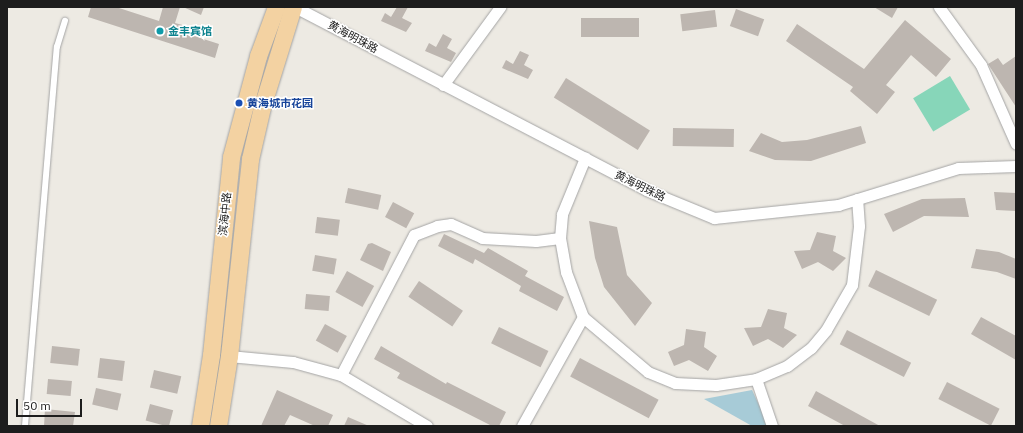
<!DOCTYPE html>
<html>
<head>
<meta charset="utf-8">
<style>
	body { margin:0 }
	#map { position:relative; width:1023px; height:433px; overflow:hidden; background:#edeae3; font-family:"IBM Plex Sans","Noto Sans SC",sans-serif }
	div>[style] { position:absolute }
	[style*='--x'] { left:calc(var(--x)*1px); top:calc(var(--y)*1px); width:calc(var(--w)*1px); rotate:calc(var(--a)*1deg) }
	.pitch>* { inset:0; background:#87d6b9; transform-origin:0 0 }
	.water>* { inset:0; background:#a7cbd7 }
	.building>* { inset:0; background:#bdb6b0; transform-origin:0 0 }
	.roads { filter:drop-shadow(0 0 1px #a4a4a4) drop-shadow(0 0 1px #a4a4a4) }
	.lane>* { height:5.5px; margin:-2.75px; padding:0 2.75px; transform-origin:2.75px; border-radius:2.75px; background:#fff }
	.street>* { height:11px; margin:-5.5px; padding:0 5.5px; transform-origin:5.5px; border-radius:5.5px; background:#fff }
	.primary>* { height:17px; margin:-8.5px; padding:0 8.5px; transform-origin:8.5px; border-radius:8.5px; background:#f3d2a2 }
	.dots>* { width:11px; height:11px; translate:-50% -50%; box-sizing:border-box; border:2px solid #fff; border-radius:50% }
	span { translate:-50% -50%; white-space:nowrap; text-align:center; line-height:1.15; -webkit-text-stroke:3px #fff; paint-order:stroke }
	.culture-label { font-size:11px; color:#0d838f; font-weight:700 }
	.left { translate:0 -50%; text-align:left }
	.street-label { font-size:11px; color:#1d1d1d }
	.transit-label { font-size:11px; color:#164399; font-weight:700 }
	.frame { position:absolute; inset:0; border:8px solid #1d1d1d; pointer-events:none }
	.scale { position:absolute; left:16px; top:399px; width:66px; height:18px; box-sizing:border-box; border:2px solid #1d1d1d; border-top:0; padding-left:5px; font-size:12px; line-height:14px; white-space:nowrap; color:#1d1d1d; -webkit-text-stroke:3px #fff; paint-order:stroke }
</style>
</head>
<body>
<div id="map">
	<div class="pitch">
		<i style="left:950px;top:76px;width:39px;height:43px;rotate:59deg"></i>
	</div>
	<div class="water">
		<i style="clip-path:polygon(752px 390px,769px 426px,752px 426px,704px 399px)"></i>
	</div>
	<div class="building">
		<i style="clip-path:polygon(91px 7px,116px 7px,159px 21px,163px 7px,180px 7px,175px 23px,190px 27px,188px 34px,219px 44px,215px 58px,88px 17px)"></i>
		<i style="clip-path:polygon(183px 7px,204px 7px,201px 15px)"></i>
		<i style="clip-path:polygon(397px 7px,408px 7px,402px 18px,412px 23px,406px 32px,381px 21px,385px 13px,391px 17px)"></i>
		<i style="clip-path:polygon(874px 7px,898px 7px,892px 18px)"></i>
		<i style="left:736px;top:9px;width:30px;height:18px;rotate:20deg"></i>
		<i style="left:715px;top:10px;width:17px;height:35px;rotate:83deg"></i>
		<i style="left:581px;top:18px;width:58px;height:19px"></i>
		<i style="clip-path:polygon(905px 20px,951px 59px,936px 77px,911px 55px,886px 85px,895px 92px,877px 114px,850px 91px,853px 87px,786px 41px,797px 24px,864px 69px)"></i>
		<i style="clip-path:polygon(443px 34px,452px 39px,447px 48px,456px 53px,451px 62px,425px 51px,429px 43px,436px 47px)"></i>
		<i style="clip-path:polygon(520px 51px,529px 55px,524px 65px,533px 70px,528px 79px,502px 68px,506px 60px,513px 64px)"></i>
		<i style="clip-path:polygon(1016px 56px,1016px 107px,988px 64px,998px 58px,1003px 65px)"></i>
		<i style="left:566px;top:78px;width:99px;height:23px;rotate:32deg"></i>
		<i style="clip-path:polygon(861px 126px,866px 143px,811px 161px,775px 160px,749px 151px,761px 133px,782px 142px,807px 140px)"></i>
		<i style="left:673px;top:128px;width:61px;height:18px;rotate:1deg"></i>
		<i style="left:348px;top:188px;width:34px;height:15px;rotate:12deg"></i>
		<i style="clip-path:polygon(994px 192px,1016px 193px,1016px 211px,996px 210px)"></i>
		<i style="clip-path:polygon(965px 198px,969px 217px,924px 216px,893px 232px,884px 214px,922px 199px)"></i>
		<i style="left:393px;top:202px;width:24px;height:17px;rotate:28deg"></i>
		<i style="left:317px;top:217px;width:23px;height:16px;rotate:7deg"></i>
		<i style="clip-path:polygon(589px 221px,617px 227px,627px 275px,652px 303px,635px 326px,604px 287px,595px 258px)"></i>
		<i style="clip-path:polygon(817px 232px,836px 236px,833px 251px,846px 258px,833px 271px,818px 262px,802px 269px,794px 251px,810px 250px)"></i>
		<i style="clip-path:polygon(444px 234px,484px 253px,488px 248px,528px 271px,525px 276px,564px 297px,557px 311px,519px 291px,521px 286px,475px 259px,473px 264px,438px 246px)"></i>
		<i style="clip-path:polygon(372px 243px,391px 252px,383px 271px,360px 260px,368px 244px)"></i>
		<i style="clip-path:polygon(976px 249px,999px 252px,1016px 259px,1016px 279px,997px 272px,971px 268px)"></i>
		<i style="left:315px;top:255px;width:22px;height:16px;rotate:10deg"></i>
		<i style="left:876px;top:270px;width:68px;height:18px;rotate:26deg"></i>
		<i style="left:347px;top:271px;width:31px;height:24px;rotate:29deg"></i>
		<i style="left:419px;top:281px;width:53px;height:19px;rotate:34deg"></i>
		<i style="left:306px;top:294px;width:24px;height:15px;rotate:5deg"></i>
		<i style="clip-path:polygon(768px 309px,787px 313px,784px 328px,797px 335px,783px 348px,768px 339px,753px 346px,744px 328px,761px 327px)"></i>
		<i style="clip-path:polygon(981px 317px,1016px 336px,1016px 360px,971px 334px)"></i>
		<i style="left:325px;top:324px;width:25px;height:19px;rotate:29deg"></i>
		<i style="left:499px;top:327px;width:55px;height:18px;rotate:26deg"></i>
		<i style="clip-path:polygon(686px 329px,706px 332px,704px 347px,717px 356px,708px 371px,689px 360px,674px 366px,668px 352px,684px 345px)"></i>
		<i style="left:847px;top:330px;width:72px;height:16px;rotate:27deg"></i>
		<i style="left:52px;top:346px;width:28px;height:17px;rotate:6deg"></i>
		<i style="clip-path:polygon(381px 346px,446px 384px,447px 382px,506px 412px,499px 426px,492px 426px,397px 378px,400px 373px,374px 359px)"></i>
		<i style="left:100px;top:358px;width:25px;height:20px;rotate:7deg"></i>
		<i style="left:580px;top:358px;width:89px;height:21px;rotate:28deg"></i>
		<i style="left:154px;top:370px;width:28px;height:18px;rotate:13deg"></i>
		<i style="left:48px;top:379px;width:24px;height:15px;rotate:5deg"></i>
		<i style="left:947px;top:382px;width:59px;height:19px;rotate:27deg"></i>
		<i style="left:96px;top:388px;width:26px;height:17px;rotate:13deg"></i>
		<i style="clip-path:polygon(277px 390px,333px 415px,328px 426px,315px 426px,290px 415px,284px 426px,261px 426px)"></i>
		<i style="clip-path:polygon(816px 391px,880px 426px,845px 426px,808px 406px)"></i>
		<i style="left:150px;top:404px;width:24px;height:17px;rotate:15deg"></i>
		<i style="clip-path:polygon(45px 409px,75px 412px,73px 426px,44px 426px)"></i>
		<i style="clip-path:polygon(348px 417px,369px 426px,344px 426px)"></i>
	</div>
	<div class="roads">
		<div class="lane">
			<i style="--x:25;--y:426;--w:380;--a:-85.2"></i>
			<i style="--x:57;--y:47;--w:27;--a:-73"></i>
		</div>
		<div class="street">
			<i style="--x:295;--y:7;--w:396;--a:27.5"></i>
			<i style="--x:646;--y:190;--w:74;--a:22.4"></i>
			<i style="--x:714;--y:218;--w:125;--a:-6"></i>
			<i style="--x:838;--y:205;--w:126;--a:-17.1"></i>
			<i style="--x:958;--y:168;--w:58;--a:-2"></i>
			<i style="--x:939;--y:7;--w:72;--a:54.1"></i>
			<i style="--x:981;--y:65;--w:86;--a:66.1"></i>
			<i style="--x:443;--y:85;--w:97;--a:-53.8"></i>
			<i style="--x:583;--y:317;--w:85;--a:40.2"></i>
			<i style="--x:648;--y:372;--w:29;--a:22"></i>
			<i style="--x:675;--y:383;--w:41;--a:2.8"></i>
			<i style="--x:716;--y:385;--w:40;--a:-8.5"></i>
			<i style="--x:756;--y:379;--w:34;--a:-23"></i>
			<i style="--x:787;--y:366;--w:30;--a:-37"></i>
			<i style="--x:811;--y:348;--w:23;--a:-50"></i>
			<i style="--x:826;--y:330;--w:52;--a:-60"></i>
			<i style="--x:852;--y:285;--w:59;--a:-83.2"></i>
			<i style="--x:859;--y:226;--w:27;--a:-94"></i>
			<i style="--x:229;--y:356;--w:64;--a:5.4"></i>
			<i style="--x:293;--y:362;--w:50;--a:15.2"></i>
			<i style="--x:341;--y:375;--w:100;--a:30.7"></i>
			<i style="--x:341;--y:375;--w:158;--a:-62.5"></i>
			<i style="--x:414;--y:235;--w:25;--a:-21"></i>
			<i style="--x:437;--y:226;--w:14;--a:-8"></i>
			<i style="--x:451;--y:224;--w:34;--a:24"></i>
			<i style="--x:482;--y:238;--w:54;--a:3.2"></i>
			<i style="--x:536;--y:241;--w:24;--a:-7"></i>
			<i style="--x:756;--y:379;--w:50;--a:71.2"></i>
			<i style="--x:522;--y:426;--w:125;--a:-60.8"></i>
			<i style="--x:583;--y:317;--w:48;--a:-110.7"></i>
			<i style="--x:566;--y:272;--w:35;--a:-100"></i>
			<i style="--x:560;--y:238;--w:24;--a:-85"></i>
			<i style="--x:562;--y:214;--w:61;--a:-67.7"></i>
		</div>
		<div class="primary">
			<i style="--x:200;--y:426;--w:72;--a:-81.2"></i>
			<i style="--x:211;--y:355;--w:199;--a:-84.2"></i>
			<i style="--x:231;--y:157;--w:105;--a:-75"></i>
			<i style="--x:258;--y:56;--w:52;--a:-69.8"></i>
			<i style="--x:218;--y:426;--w:71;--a:-81.1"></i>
			<i style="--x:229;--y:356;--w:198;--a:-83.9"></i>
			<i style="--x:250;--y:159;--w:53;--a:-77"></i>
			<i style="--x:262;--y:107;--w:105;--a:-72.8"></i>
		</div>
	</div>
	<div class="dots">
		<i style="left:160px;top:31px;background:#0f9aa8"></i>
		<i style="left:239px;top:103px;background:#1a4fb4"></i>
	</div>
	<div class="culture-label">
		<span class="left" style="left:168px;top:31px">金丰宾馆</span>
	</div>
	<div class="street-label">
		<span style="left:353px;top:37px;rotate:28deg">黄海明珠路</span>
		<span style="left:640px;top:186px;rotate:26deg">黄海明珠路</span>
		<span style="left:225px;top:214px;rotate:-84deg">滨海中路</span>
	</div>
	<div class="transit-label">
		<span class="left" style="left:247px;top:103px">黄海城市花园</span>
	</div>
	<div class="frame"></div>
	<div class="scale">50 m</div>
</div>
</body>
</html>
